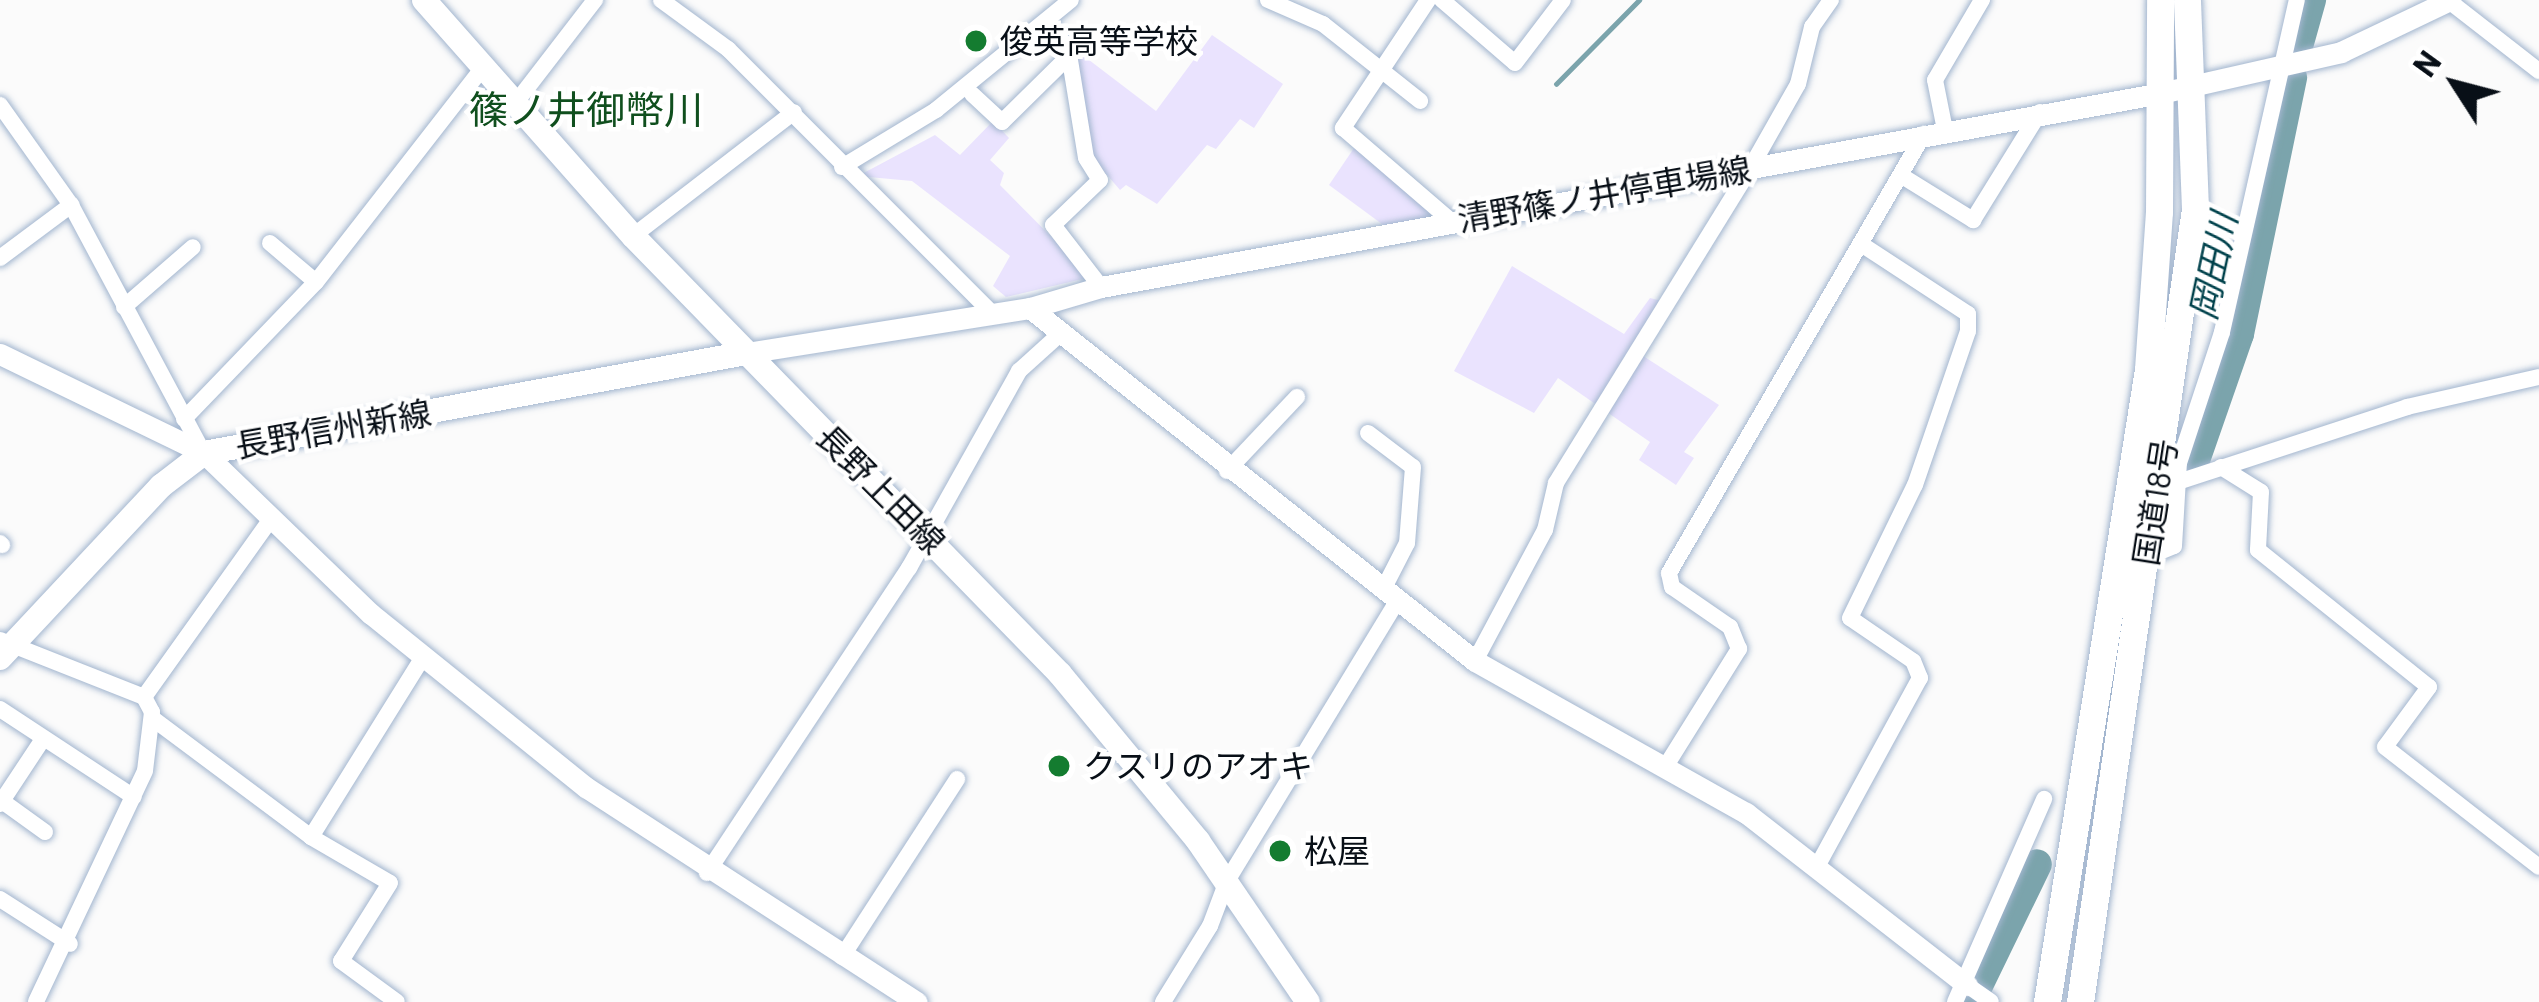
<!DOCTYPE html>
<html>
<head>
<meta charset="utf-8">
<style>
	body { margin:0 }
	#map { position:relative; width:2539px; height:1002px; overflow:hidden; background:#fbfbfb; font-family:Barlow,"Noto Sans JP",sans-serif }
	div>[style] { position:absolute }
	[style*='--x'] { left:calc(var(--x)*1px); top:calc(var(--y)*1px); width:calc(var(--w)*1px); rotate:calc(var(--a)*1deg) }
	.green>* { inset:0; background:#eae3fe }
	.stream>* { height:4.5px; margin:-2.25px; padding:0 2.25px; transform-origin:2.25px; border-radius:2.25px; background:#7ba4ac }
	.river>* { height:30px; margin:-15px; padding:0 15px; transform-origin:15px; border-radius:15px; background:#7ba4ac }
	.roads { filter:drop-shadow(0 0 3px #a3b6cf) drop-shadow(0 0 3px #a3b6cf) }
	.minor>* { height:16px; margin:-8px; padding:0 8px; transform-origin:8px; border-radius:8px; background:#fff }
	.tertiary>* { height:21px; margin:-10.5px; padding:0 10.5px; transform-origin:10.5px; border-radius:10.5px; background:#fff }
	.secondary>* { height:21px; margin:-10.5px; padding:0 10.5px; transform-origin:10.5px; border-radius:10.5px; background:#fff }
	.primary>* { height:24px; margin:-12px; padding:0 12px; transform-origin:12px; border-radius:12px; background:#fff }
	.trunk>* { height:27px; margin:-13.5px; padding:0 13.5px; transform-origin:13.5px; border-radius:13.5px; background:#fff }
	.dots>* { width:33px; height:33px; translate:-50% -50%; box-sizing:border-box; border:6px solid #fff; border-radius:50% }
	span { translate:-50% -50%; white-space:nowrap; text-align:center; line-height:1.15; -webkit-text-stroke:9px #fff; paint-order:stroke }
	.poi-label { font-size:33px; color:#080f17 }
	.left { translate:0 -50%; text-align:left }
	.street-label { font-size:33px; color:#080f17 }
	.water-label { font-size:36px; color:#01424c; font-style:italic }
	.quarter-label { font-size:39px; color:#104f1e }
	.north { position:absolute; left:2395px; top:24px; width:120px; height:120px; -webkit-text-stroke:9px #fff; paint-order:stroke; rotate:306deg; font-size:33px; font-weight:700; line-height:48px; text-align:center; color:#080f17 }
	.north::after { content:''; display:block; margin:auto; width:42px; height:54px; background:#080f17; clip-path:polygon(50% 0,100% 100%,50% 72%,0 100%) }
</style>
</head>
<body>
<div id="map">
	<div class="green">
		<i style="clip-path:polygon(1212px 35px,1283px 84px,1254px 128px,1240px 119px,1216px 149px,1207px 145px,1157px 204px,1126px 185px,1120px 190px,1091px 156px,1072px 47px,1156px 111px)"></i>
		<i style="clip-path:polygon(993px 121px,1009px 138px,990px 160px,1004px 173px,1000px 185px,1091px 277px,1006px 297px,993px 286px,1010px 256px,912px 181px,858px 176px,935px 135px,960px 155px)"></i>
		<i style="clip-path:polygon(1354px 148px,1437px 216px,1386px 227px,1329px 185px)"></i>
		<i style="clip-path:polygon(1512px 266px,1624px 334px,1650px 298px,1666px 302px,1637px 352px,1719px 405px,1684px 452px,1694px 458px,1676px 485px,1639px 460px,1650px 442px,1558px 378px,1534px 413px,1454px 371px)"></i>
	</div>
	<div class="stream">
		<i style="--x:1556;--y:84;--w:118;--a:-45.3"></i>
	</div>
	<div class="river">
		<i style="--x:2299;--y:43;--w:45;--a:-74.4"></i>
		<i style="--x:2193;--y:466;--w:140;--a:-70.8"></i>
		<i style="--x:2239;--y:334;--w:262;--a:-78.3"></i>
		<i style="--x:1970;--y:1002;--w:153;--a:-64.1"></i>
	</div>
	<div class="roads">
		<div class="minor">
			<i style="--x:661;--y:0;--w:83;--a:36.2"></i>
			<i style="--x:728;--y:49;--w:372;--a:45"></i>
			<i style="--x:1268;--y:0;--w:60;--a:23.6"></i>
			<i style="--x:1323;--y:24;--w:124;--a:38.4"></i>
			<i style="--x:1428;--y:0;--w:154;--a:123.6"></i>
			<i style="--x:1343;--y:128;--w:143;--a:40.7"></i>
			<i style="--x:1442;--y:0;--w:96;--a:40.8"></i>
			<i style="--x:1515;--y:63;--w:79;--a:-52.7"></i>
			<i style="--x:2449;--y:1;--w:114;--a:37.9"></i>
			<i style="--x:1048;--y:24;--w:31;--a:50"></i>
			<i style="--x:1068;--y:48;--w:111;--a:80.7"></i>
			<i style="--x:1086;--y:158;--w:26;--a:58"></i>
			<i style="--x:1100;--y:180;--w:65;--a:136.2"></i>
			<i style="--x:1053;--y:225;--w:78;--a:52.3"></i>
			<i style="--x:972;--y:94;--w:41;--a:43"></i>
			<i style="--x:1002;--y:122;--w:94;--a:-44.6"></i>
			<i style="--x:0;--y:105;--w:123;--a:54.6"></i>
			<i style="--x:71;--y:205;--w:280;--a:61.9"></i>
			<i style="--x:514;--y:105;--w:133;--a:-52.4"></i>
			<i style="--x:1945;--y:130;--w:51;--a:-101.3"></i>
			<i style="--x:1935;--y:80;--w:93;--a:-59.6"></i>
			<i style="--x:842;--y:167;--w:110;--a:-31.2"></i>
			<i style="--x:936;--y:110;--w:174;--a:-39.2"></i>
			<i style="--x:1902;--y:176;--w:84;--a:31.8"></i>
			<i style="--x:1973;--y:220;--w:127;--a:-58.2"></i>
			<i style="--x:633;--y:236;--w:203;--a:-37.6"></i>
			<i style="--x:270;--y:243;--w:60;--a:40.3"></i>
			<i style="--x:0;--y:258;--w:89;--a:-36.7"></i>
			<i style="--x:124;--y:307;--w:91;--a:-41"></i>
			<i style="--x:184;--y:419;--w:190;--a:-46.1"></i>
			<i style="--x:316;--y:282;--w:270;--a:-52.1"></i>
			<i style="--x:1368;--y:433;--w:56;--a:37.1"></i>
			<i style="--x:1413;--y:467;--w:76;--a:94.5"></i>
			<i style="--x:1407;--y:543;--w:53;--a:117.1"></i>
			<i style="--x:2221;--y:467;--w:47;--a:32"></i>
			<i style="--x:2261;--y:492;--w:58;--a:93"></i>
			<i style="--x:2258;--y:550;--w:219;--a:38.7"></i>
			<i style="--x:2429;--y:687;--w:74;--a:126.3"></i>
			<i style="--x:2385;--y:747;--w:195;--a:37.9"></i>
			<i style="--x:1227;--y:471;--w:102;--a:-46.6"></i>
			<i style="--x:2181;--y:481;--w:238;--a:-18.1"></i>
			<i style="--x:2407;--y:407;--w:135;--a:-12.8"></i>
			<i style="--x:0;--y:543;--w:3;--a:45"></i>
			<i style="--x:2147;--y:557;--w:29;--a:-22"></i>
			<i style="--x:2174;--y:546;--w:83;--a:-86.6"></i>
			<i style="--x:2179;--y:463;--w:138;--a:-71.8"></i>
			<i style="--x:2222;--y:332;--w:340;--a:-77.3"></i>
			<i style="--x:0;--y:640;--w:155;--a:21.6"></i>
			<i style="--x:144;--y:697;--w:17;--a:62"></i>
			<i style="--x:152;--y:712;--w:59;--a:96.8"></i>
			<i style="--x:145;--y:771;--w:255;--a:115.3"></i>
			<i style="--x:1475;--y:661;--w:149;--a:-61.9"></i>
			<i style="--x:1545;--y:530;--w:48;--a:-76.8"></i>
			<i style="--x:1556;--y:483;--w:371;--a:-58.3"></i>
			<i style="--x:1751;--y:167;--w:95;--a:-60.5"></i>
			<i style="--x:1798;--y:84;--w:59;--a:-76.2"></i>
			<i style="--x:1812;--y:27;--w:33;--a:-55"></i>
			<i style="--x:144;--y:697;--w:215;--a:-54.5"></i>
			<i style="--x:0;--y:709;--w:160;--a:33.3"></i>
			<i style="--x:152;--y:718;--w:199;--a:36.8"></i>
			<i style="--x:311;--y:837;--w:212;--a:-58.1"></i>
			<i style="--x:1664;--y:769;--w:142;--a:-58"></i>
			<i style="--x:1739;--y:649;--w:24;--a:-112"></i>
			<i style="--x:1730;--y:627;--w:70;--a:-145.4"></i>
			<i style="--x:1672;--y:587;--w:14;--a:-102"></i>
			<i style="--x:1669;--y:573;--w:508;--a:-59.85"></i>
			<i style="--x:2;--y:801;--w:53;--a:35.8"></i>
			<i style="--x:0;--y:804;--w:78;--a:-56.5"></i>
			<i style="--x:311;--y:837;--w:91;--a:30.2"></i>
			<i style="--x:390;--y:883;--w:92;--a:122.1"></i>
			<i style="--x:341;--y:961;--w:69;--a:36.2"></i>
			<i style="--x:1819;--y:863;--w:211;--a:-61.4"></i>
			<i style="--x:1920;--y:678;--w:18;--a:-112"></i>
			<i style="--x:1913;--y:661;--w:76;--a:-145.7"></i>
			<i style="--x:1850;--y:618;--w:148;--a:-64"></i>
			<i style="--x:1915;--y:485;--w:163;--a:-71"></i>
			<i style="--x:1968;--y:331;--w:17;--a:-90"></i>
			<i style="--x:1968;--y:314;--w:124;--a:-146.8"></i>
			<i style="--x:707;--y:873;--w:366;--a:-56.5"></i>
			<i style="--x:909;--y:568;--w:226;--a:-60.8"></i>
			<i style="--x:1019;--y:371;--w:55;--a:-42.1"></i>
			<i style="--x:0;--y:899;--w:83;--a:32.7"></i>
			<i style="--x:842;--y:957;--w:212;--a:-57.1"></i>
			<i style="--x:1967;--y:985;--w:29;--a:35"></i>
			<i style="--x:1163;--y:1002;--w:89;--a:-58.3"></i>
			<i style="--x:1210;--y:926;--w:48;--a:-69.3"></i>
			<i style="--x:1227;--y:881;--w:328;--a:-58.7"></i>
			<i style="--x:1955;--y:1002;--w:222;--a:-66.3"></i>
		</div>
		<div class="tertiary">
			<i style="--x:1030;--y:308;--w:568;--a:38.42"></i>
			<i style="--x:1475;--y:661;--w:311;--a:29.3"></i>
			<i style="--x:1746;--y:813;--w:280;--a:37.9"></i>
			<i style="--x:204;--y:453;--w:232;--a:44"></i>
			<i style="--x:371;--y:614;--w:277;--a:38.9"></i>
			<i style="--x:587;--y:788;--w:393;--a:33"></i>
		</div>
		<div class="secondary">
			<i style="--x:746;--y:353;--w:288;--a:-9"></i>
			<i style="--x:1030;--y:308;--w:74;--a:-16.5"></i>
			<i style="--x:1101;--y:287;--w:1078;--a:-10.37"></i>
			<i style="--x:2161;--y:93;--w:185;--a:-12.8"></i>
			<i style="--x:2341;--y:52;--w:121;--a:-25.5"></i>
			<i style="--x:0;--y:354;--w:227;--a:25.9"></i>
		</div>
		<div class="primary">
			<i style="--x:424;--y:0;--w:315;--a:48.5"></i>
			<i style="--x:633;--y:236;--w:612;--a:45.73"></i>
			<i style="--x:1060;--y:674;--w:217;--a:50.4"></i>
			<i style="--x:1198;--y:841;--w:195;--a:55.7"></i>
			<i style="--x:0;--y:658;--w:236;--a:-46.9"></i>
			<i style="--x:161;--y:486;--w:54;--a:-37.5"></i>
			<i style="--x:204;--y:453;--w:551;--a:-10.45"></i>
		</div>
		<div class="trunk">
			<i style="--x:2047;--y:1002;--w:641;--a:-80.93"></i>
			<i style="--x:2148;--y:369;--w:157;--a:-86"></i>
			<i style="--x:2159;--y:212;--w:212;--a:-89.7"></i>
			<i style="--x:2080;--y:1002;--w:801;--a:-81.75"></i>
			<i style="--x:2195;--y:209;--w:209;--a:-92.2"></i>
		</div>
	</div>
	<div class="dots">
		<i style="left:976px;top:41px;background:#147c30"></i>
		<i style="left:1059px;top:766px;background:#147c30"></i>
		<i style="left:1280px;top:851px;background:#147c30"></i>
	</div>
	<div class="poi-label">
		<span class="left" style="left:1000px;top:41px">俊英高等学校</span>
		<span class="left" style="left:1083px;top:766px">クスリのアオキ</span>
		<span class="left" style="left:1304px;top:851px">松屋</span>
	</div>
	<div class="street-label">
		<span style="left:1604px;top:194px;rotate:-10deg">清野篠ノ井停車場線</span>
		<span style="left:333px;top:429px;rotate:-10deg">長野信州新線</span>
		<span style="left:881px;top:489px;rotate:45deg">長野上田線</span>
		<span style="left:2155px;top:502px;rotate:-81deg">国道18号</span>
	</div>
	<div class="water-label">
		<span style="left:2212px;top:266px;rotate:-78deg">岡田川</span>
	</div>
	<div class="quarter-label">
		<span style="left:586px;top:109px">篠ノ井御幣川</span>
	</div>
	<div class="north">N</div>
</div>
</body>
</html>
